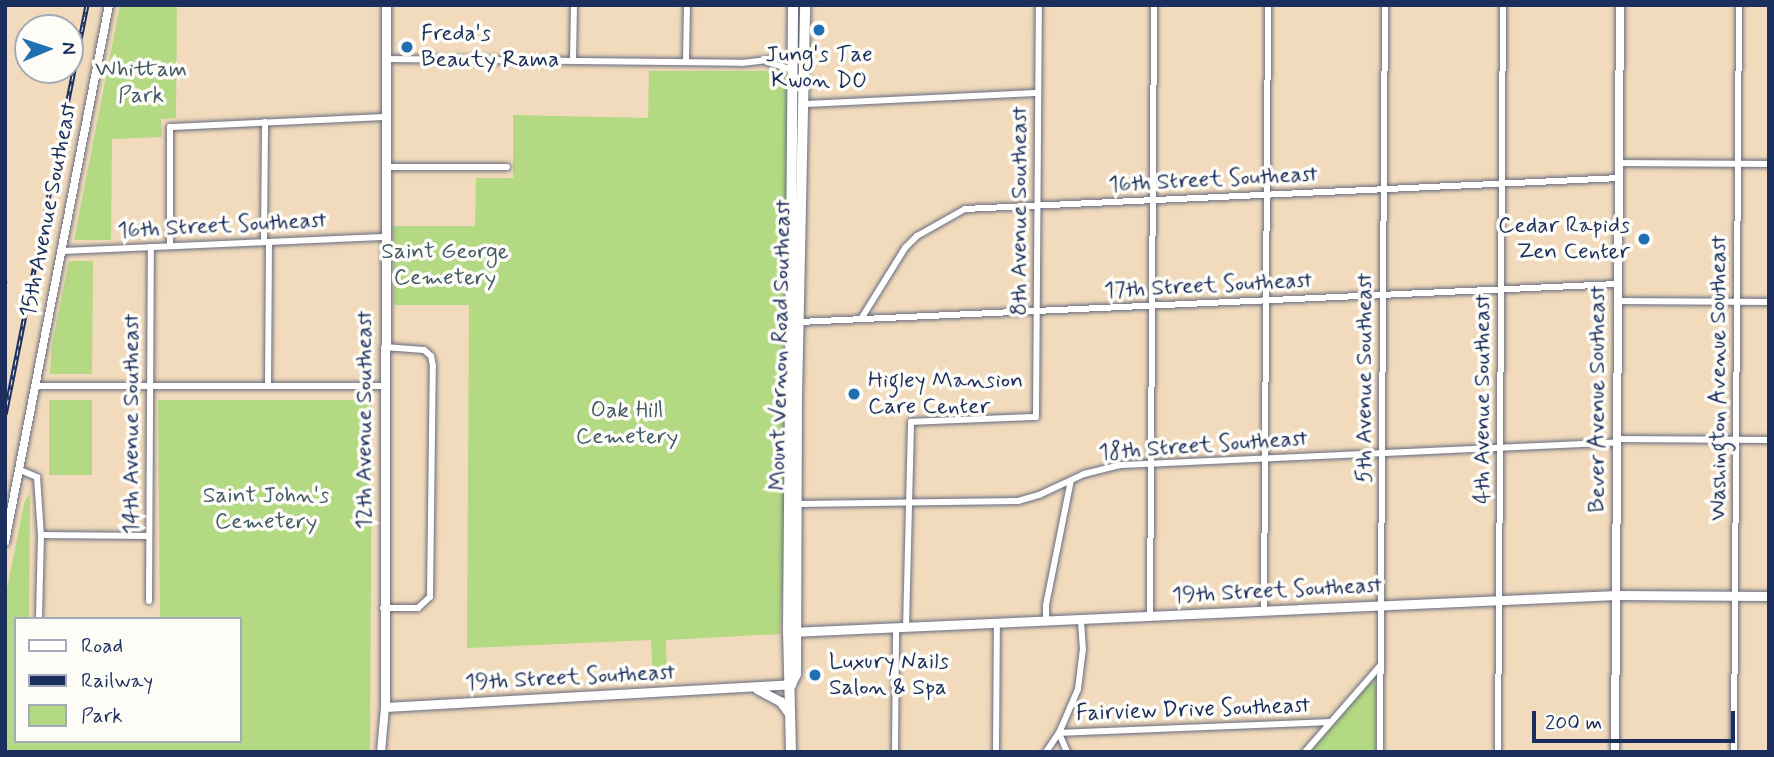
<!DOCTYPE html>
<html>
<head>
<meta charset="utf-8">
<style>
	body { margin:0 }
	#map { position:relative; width:1774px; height:757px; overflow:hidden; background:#f2dbbc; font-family:Mynerve,sans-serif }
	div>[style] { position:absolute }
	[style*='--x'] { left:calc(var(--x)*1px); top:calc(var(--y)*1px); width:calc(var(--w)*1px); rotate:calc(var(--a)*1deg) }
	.green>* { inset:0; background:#b3d983; transform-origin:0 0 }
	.roads { filter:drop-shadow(0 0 2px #666b7f) drop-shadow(0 0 2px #666b7f) }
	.minor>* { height:6px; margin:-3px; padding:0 3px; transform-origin:3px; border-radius:3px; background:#fff }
	.tertiary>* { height:8px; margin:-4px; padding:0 4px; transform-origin:4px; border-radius:4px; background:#fff }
	.secondary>* { height:9px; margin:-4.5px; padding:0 4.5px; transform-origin:4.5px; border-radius:4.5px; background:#fff }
	.primary>* { height:10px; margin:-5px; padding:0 5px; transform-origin:5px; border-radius:5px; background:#fff }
	.rail>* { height:4.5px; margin-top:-2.25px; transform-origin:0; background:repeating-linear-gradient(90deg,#fdfcf7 0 5px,#1b2f5e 0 10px); box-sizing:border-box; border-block:2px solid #1b2f5e }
	.dots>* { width:19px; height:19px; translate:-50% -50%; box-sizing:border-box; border:4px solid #fdfcf7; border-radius:50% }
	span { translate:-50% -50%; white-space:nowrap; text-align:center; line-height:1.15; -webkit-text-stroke:7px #fdfcf7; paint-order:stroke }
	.poi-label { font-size:23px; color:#1b2f5e }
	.left { translate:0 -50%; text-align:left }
	.right { translate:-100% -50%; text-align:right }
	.park-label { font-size:23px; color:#415a67 }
	.street-label { font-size:23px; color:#1b2f5e }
	.frame { position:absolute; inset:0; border:7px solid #1b2f5e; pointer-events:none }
	.legend { position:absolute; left:14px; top:617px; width:228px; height:126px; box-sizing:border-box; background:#fdfcf7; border:2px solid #a3aaba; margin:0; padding:9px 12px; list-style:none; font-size:21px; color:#1b2f5e }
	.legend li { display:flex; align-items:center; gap:14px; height:35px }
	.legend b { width:35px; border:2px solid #a3aaba }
	.north { position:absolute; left:14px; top:14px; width:70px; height:70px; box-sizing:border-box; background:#fdfcf7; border:2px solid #a3aaba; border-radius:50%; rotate:88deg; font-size:19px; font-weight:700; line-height:28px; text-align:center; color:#1b2f5e }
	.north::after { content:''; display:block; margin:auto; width:24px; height:32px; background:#1f6fb2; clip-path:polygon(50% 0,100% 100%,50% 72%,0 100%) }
	.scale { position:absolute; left:1532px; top:711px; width:203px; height:32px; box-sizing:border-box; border:4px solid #1b2f5e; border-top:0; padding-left:9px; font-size:21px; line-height:24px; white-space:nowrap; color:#1b2f5e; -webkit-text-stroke:5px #fdfcf7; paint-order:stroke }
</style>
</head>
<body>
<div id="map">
	<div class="green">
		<i style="clip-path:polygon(120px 5px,177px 5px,176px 118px,161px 119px,162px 137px,112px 139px,111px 240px,74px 240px)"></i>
		<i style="clip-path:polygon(649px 71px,786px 71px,789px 74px,785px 543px,780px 634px,666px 640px,667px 682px,653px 683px,651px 640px,467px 648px,469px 305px,394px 305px,393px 226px,475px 226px,476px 178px,513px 178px,513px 115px,648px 118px)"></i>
		<i style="clip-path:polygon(69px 261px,93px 261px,92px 374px,50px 374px,52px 345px)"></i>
		<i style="left:49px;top:400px;width:43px;height:75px"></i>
		<i style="clip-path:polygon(158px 400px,372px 400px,370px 752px,5px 752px,5px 598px,25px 500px,30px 494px,29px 619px,16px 619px,16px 741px,240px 741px,240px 619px,160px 619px)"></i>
		<i style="clip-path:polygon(1371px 681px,1376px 685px,1376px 752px,1310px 752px)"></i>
	</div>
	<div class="roads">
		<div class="minor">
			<i style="--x:386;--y:59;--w:356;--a:0.6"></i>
			<i style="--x:742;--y:63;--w:51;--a:-6.7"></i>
			<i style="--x:573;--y:61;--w:56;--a:-89"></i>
			<i style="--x:686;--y:61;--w:56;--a:-89"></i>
			<i style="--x:767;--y:62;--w:27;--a:17"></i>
			<i style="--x:804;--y:104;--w:234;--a:-2.7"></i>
			<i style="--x:1619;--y:163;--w:150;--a:0.4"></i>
			<i style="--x:385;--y:167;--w:122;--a:0"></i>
			<i style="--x:264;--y:242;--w:120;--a:-89.5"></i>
			<i style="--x:170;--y:246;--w:119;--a:-90"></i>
			<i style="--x:170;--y:127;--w:216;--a:-2.7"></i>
			<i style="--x:60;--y:251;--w:325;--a:-2.5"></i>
			<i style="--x:1618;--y:301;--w:151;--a:0.4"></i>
			<i style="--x:861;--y:319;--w:84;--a:-58.2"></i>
			<i style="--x:905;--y:248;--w:17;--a:-45"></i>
			<i style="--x:917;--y:236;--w:55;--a:-29.4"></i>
			<i style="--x:965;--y:209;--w:655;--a:-2.71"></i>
			<i style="--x:799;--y:322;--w:820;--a:-2.66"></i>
			<i style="--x:34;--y:386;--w:350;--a:0"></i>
			<i style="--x:268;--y:386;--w:144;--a:-89.6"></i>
			<i style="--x:1617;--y:439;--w:152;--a:0.4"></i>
			<i style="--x:18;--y:469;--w:21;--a:23"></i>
			<i style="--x:37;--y:477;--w:58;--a:86.1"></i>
			<i style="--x:41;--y:535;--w:84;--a:91.4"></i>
			<i style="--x:798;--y:504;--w:220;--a:-0.8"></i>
			<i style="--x:1018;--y:501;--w:22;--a:-16"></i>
			<i style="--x:1039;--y:495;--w:50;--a:-25"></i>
			<i style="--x:1084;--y:474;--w:37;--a:-14"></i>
			<i style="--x:1120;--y:465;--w:498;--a:-2.6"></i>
			<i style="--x:41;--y:535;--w:108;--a:0.5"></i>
			<i style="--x:149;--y:601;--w:354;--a:-89.7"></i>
			<i style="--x:383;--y:608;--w:35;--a:0"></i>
			<i style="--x:418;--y:608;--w:16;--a:-43"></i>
			<i style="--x:430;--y:597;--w:231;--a:-89.3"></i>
			<i style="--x:433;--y:366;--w:10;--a:-101"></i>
			<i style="--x:431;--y:356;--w:9;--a:-139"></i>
			<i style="--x:424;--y:350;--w:40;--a:-175.7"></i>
			<i style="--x:1264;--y:611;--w:606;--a:-89.62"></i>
			<i style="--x:1150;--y:616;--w:611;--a:-89.62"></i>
			<i style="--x:1046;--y:621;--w:16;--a:-90"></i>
			<i style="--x:1046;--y:605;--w:127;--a:-78.7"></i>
			<i style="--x:906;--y:628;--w:206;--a:-88.6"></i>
			<i style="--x:911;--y:422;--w:125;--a:-2.3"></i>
			<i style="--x:1036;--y:417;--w:412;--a:-89.6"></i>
			<i style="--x:895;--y:752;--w:124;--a:-89.5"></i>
			<i style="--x:996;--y:752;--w:128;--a:-89.6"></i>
			<i style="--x:1046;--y:752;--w:23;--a:-56"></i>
			<i style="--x:1059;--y:733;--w:48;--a:-66.6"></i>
			<i style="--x:1078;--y:689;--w:39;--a:-83"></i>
			<i style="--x:1083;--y:650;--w:30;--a:-94"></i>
			<i style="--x:1067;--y:752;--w:21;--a:-113"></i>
			<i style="--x:1059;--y:733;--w:270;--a:-2.3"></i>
			<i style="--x:1305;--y:752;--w:114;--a:-48.9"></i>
			<i style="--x:1380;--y:752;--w:747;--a:-89.62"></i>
			<i style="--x:1498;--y:752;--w:747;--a:-89.62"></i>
			<i style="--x:1734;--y:752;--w:747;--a:-89.62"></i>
		</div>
		<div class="tertiary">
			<i style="--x:5;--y:542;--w:547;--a:-79.04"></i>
			<i style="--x:381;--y:752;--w:45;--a:-84.9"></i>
			<i style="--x:1615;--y:752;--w:747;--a:-89.62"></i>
		</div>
		<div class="secondary">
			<i style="--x:386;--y:5;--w:702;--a:90.08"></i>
			<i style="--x:385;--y:707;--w:407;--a:-3.2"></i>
			<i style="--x:791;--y:632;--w:826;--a:-2.57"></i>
			<i style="--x:1616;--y:595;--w:153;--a:0.4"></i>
			<i style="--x:757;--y:689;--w:26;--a:28"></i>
			<i style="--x:780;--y:701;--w:17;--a:54"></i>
		</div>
		<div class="primary">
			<i style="--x:791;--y:684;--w:11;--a:-63"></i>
			<i style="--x:796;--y:674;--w:278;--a:-89.8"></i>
			<i style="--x:797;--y:396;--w:391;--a:-88.8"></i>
			<i style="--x:791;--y:752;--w:120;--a:-91.4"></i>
			<i style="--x:788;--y:632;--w:627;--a:-89.54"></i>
		</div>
	</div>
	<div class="rail">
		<i style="--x:5;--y:281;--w:1;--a:-45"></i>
		<i style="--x:5;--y:414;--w:417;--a:-78.7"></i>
	</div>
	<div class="dots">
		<i style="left:819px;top:30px;background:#1f6fb2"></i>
		<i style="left:407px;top:47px;background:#1f6fb2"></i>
		<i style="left:1644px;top:239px;background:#1f6fb2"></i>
		<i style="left:854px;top:394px;background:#1f6fb2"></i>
		<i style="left:815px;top:675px;background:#1f6fb2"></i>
	</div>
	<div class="poi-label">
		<span class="left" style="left:421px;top:47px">Freda's<br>Beauty Rama</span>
		<span style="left:819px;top:68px">Jung's Tae<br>Kwon DO</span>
		<span class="right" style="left:1630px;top:239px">Cedar Rapids<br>Zen Center</span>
		<span class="left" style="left:868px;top:394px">Higley Mansion<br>Care Center</span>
		<span class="left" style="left:829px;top:675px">Luxury Nails<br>Salon &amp; Spa</span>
	</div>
	<div class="park-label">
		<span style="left:141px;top:83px">Whittam<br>Park</span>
		<span style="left:445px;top:265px">Saint George<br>Cemetery</span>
		<span style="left:627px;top:424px">Oak Hill<br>Cemetery</span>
		<span style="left:266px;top:509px">Saint John's<br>Cemetery</span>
	</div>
	<div class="street-label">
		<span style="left:1213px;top:180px;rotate:-3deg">16th Street Southeast</span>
		<span style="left:49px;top:210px;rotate:-79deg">15th Avenue Southeast</span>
		<span style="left:1020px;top:211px;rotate:-90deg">8th Avenue Southeast</span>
		<span style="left:222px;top:226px;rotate:-3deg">16th Street Southeast</span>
		<span style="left:1208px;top:286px;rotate:-3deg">17th Street Southeast</span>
		<span style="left:781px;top:345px;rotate:-89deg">Mount Vernon Road Southeast</span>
		<span style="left:1365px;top:378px;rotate:-90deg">5th Avenue Southeast</span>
		<span style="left:1719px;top:378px;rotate:-90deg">Washington Avenue Southeast</span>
		<span style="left:1483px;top:399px;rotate:-90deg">4th Avenue Southeast</span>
		<span style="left:1598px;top:399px;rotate:-90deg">Bever Avenue Southeast</span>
		<span style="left:365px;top:420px;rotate:-90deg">12th Avenue Southeast</span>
		<span style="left:132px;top:424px;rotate:-90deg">14th Avenue Southeast</span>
		<span style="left:1203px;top:446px;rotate:-4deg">18th Street Southeast</span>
		<span style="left:1277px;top:591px;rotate:-3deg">19th Street Southeast</span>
		<span style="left:570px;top:678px;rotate:-3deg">19th Street Southeast</span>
		<span style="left:1193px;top:710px;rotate:-2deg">Fairview Drive Southeast</span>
	</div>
	<div class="frame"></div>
	<ul class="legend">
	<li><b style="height:9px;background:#fff"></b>Road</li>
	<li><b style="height:9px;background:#1b2f5e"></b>Railway</li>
	<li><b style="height:19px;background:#b3d983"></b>Park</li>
	</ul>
	<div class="north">N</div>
	<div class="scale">200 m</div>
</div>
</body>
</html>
